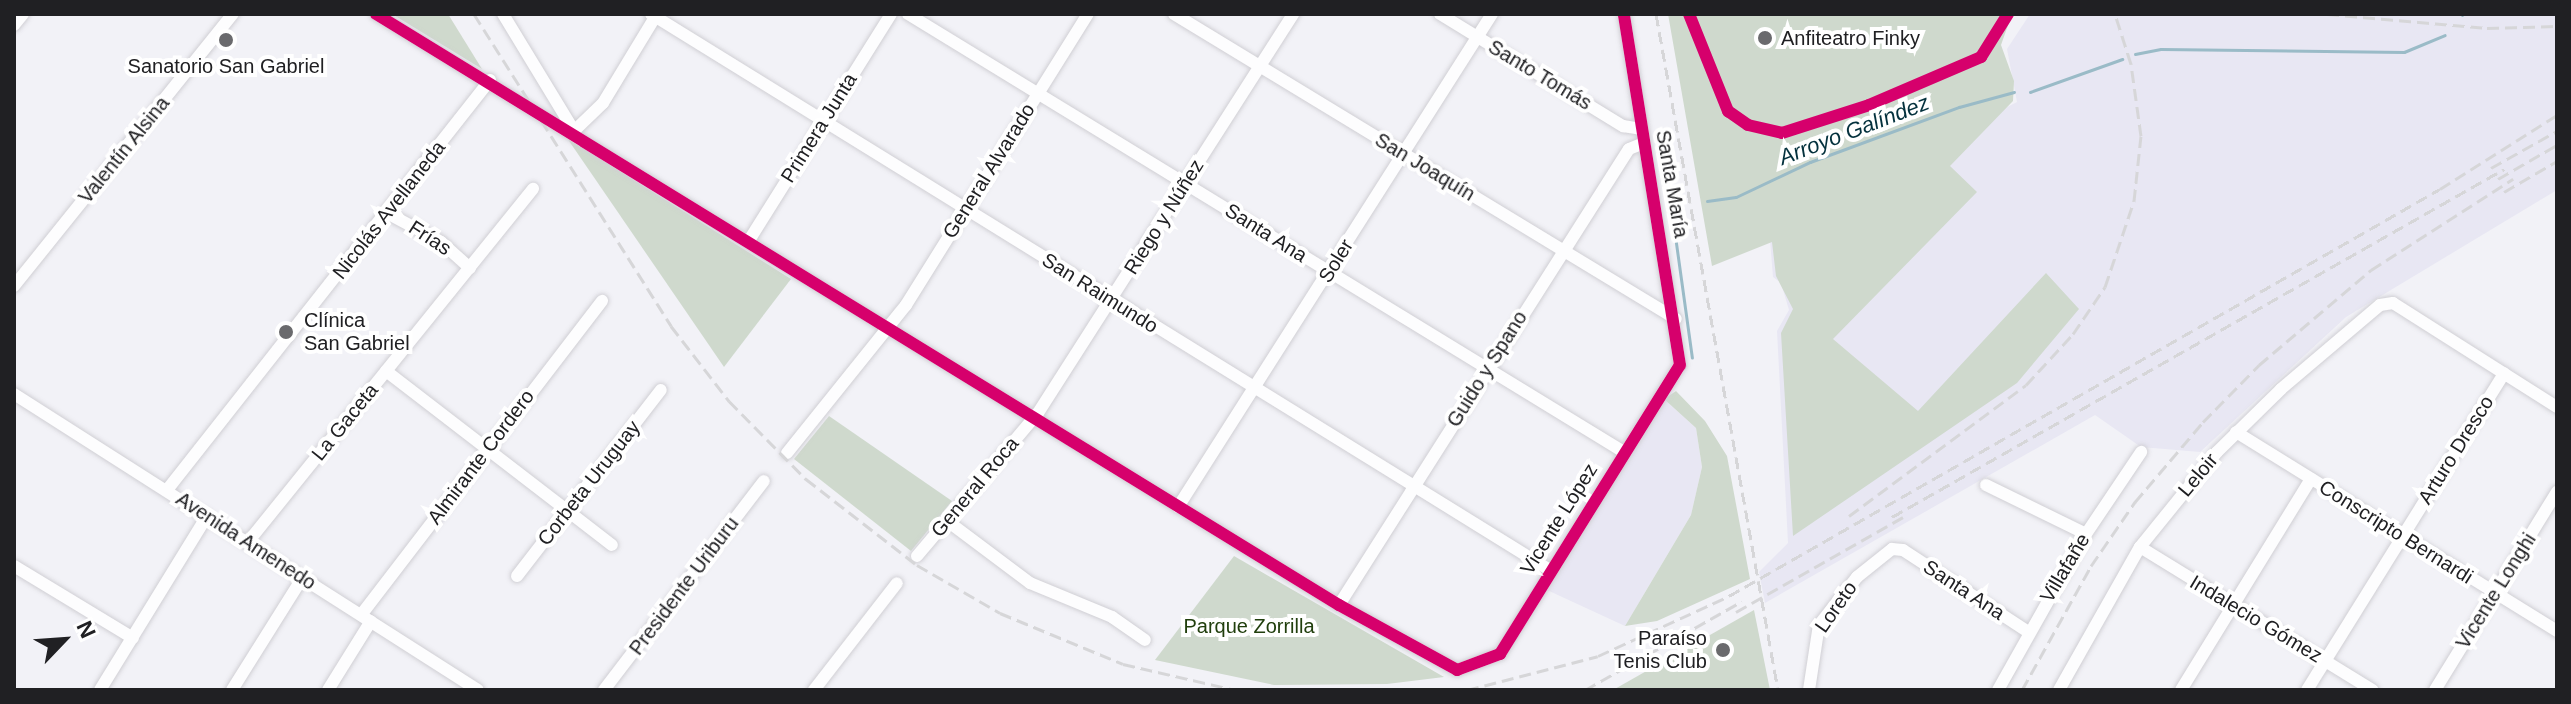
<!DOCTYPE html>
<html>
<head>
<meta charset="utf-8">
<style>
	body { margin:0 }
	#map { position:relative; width:2571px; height:704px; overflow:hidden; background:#f2f2f7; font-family:Arial,sans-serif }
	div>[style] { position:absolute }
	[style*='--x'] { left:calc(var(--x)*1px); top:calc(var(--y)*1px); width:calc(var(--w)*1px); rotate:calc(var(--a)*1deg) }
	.built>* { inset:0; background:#e8e7f3 }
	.green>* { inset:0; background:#cfd9cd }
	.stream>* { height:3px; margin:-1.5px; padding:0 1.5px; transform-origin:1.5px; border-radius:1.5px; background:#9abbc7 }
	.roads { filter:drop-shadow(0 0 2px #d0cfd4) drop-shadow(0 0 2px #d0cfd4) }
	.minor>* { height:12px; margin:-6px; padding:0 6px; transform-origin:6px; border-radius:6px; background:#fdfdfe }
	.rail>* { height:3px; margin-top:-1.5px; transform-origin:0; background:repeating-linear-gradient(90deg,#d6d6d8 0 12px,transparent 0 18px) }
	.cycleway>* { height:12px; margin:-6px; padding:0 6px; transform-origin:6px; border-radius:6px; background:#d6006c }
	.dots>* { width:22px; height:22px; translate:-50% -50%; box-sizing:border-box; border:4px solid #fff; border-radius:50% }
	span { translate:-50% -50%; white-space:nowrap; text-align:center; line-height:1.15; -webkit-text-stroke:8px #fff; paint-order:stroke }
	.poi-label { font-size:20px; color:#202023 }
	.left { translate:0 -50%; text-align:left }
	.right { translate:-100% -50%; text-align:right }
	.street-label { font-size:20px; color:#202023 }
	.park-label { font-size:20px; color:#213f0d }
	.water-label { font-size:22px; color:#04313d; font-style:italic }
	.frame { position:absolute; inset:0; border:16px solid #202023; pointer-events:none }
	.north { position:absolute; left:24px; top:600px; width:80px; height:80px; -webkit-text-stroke:6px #fff; paint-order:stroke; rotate:65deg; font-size:22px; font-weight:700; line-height:32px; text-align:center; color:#202023 }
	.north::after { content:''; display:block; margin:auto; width:28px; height:36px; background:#202023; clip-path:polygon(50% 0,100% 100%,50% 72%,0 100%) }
</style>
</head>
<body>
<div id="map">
	<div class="built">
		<i style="clip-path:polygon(2030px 14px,2557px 14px,2557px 190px,2346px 317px,2200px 452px,2141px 447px,2095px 415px,1765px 603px,1759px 572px,1788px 543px,1777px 331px,1789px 310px,1781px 283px,1773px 277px,1769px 228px,2017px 102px,2007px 49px)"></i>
		<i style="clip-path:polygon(1664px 399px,1696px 428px,1702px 467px,1691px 515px,1625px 626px,1547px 590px)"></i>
	</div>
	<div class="green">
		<i style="clip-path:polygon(392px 14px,448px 14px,482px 69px)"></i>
		<i style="clip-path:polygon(1668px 14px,2012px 14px,2001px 45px,2014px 81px,2013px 101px,1950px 166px,1977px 192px,1833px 339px,1918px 411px,2046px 273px,2079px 309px,2017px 383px,1793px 536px,1781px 333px,1793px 309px,1776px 276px,1772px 242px,1712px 266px)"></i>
		<i style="clip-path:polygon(567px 138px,791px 279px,724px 367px)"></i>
		<i style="clip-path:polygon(1676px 391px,1705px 421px,1727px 456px,1750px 579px,1657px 621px,1625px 626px,1691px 515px,1702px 467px,1696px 428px,1664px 399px)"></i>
		<i style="clip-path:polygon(829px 416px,952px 501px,911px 551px,794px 459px)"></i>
		<i style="clip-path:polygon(1234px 556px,1444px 677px,1387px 684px,1274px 685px,1155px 660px)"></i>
		<i style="clip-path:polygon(1754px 610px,1770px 690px,1613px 690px)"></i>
	</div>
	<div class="stream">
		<i style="--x:2462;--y:15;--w:1;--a:-45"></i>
		<i style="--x:2135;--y:54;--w:26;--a:-11"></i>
		<i style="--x:2161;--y:49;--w:243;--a:0.7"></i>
		<i style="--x:2404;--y:52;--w:44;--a:-22.5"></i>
		<i style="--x:2030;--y:92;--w:98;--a:-19.7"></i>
		<i style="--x:1707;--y:201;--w:29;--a:-8"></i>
		<i style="--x:1736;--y:197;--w:82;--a:-25.3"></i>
		<i style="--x:1810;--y:162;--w:159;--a:-20.3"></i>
		<i style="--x:1959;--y:107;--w:57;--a:-15.3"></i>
		<i style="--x:1671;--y:207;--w:152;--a:82.1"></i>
	</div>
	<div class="roads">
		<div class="minor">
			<i style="--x:376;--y:14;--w:1130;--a:31.54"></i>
			<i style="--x:1339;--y:605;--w:135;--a:28.8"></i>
			<i style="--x:1457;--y:670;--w:46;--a:-20.4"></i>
			<i style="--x:1500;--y:654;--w:340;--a:-58.1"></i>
			<i style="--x:1680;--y:365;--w:355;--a:-99.1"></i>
			<i style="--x:503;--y:14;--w:137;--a:58.7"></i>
			<i style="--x:574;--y:131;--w:40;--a:-44"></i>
			<i style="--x:603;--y:103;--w:104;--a:-58.8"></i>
			<i style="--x:651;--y:14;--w:1057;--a:31.74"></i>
			<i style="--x:908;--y:14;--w:839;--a:31.46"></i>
			<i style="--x:1174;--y:14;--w:587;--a:31.28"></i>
			<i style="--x:1440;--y:14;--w:215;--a:31.5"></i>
			<i style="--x:1623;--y:126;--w:18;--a:9"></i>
			<i style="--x:14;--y:25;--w:14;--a:-51"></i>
			<i style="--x:387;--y:213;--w:61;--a:28.2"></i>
			<i style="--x:441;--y:242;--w:39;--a:42"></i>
			<i style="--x:748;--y:242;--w:269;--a:-57.9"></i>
			<i style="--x:14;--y:286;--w:349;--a:-51.2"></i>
			<i style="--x:386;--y:371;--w:285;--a:37.6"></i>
			<i style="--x:14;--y:394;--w:550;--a:32.54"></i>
			<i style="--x:2236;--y:432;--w:378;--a:31.8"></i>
			<i style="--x:787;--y:453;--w:190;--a:-51.2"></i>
			<i style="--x:906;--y:305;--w:343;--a:-58"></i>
			<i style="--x:1986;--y:485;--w:111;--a:26.1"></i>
			<i style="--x:167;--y:490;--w:522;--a:-51.77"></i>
			<i style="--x:1178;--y:507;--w:585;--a:-57.51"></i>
			<i style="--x:946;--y:520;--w:105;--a:36.9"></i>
			<i style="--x:1030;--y:583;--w:89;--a:22.5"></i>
			<i style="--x:1112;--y:617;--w:40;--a:34.9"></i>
			<i style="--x:248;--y:542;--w:454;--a:-51.1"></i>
			<i style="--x:2140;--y:547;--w:273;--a:31.6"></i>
			<i style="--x:917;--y:556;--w:187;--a:-49.8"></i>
			<i style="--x:1038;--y:413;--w:474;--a:-57.4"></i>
			<i style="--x:14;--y:566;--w:139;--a:31.2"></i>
			<i style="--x:517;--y:576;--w:235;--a:-52.3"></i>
			<i style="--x:1339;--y:605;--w:540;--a:-57.55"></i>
			<i style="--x:1629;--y:149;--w:16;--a:-22"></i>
			<i style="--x:361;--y:615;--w:396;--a:-52.5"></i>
			<i style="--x:100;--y:690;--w:204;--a:-58.4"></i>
			<i style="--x:232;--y:690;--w:133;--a:-57.9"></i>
			<i style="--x:328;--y:690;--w:81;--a:-58.1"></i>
			<i style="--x:604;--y:690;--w:263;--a:-52.6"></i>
			<i style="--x:814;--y:690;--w:135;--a:-52.2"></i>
			<i style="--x:1809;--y:690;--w:66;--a:-81.3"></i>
			<i style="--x:1819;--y:625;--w:61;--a:-51.6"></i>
			<i style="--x:1857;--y:577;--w:45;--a:-38.7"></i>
			<i style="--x:1892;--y:549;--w:11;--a:5"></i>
			<i style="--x:1903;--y:550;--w:148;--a:33.2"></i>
			<i style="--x:1998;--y:690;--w:179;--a:-60.6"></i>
			<i style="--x:2086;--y:534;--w:99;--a:-56.1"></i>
			<i style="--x:2059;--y:690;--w:164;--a:-60.5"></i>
			<i style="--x:2140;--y:547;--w:122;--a:-51"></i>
			<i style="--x:2217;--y:452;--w:90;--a:-44.5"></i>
			<i style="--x:2281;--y:389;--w:130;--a:-40.3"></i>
			<i style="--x:2380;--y:305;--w:13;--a:-9"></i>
			<i style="--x:2393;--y:303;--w:194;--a:32.4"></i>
			<i style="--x:2181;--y:690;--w:248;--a:-58.4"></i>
			<i style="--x:2307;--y:690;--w:373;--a:-58.1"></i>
			<i style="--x:2435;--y:690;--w:233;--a:-58.4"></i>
		</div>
	</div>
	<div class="rail">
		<i style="--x:474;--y:14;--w:369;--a:57.7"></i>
		<i style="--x:671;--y:326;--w:95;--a:52.3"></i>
		<i style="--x:729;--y:401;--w:110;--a:45.4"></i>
		<i style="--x:806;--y:479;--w:140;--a:37.8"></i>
		<i style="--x:917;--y:565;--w:96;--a:30"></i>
		<i style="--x:1000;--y:613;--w:133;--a:22.5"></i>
		<i style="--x:1123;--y:664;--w:116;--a:13"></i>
		<i style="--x:1656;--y:14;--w:687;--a:79.77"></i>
		<i style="--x:2327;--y:14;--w:161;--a:5"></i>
		<i style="--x:2487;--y:28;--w:70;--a:-1.6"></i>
		<i style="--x:2491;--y:168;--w:76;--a:-29.3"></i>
		<i style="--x:2498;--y:179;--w:68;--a:-30"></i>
		<i style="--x:2504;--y:192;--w:61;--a:-30.3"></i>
		<i style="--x:1849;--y:516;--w:220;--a:-36.5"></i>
		<i style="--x:2026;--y:385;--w:69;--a:-47.3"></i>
		<i style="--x:2073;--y:334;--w:57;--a:-55.8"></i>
		<i style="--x:2105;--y:287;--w:91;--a:-71.4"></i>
		<i style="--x:2134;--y:201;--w:65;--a:-83.9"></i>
		<i style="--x:2141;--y:136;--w:73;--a:-97.9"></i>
		<i style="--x:2131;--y:64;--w:52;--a:-107.7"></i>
		<i style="--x:1892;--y:517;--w:704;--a:-29.62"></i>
		<i style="--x:1736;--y:612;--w:192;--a:-29.6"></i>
		<i style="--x:1467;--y:690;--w:135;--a:-14.5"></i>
		<i style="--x:1598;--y:656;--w:144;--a:-24.6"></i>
		<i style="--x:1729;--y:596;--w:819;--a:-29.79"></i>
		<i style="--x:2440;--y:189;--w:138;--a:-32.3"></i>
		<i style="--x:1585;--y:690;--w:180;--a:-29.5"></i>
		<i style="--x:2022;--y:690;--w:142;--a:-60.9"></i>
		<i style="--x:2091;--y:566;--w:78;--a:-55.5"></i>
		<i style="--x:2135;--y:502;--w:105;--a:-49.6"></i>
		<i style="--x:2203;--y:422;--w:80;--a:-45.5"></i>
		<i style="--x:2259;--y:365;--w:147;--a:-40.3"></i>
		<i style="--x:2371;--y:270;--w:169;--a:-32.7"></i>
	</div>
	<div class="cycleway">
		<i style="--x:376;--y:14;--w:1130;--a:31.54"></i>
		<i style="--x:1339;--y:605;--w:135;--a:28.8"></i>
		<i style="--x:1457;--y:670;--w:46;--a:-20.4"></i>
		<i style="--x:1500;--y:654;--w:340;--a:-58.1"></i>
		<i style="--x:1680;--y:365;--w:355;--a:-99.1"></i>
		<i style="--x:1689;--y:14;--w:105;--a:68.1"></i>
		<i style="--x:1728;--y:111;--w:24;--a:35"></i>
		<i style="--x:1748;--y:125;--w:35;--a:13"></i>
		<i style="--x:1782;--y:133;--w:91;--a:-17.8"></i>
		<i style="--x:1869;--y:105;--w:122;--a:-23.2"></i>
		<i style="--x:1981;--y:57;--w:51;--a:-57.9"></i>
	</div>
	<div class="dots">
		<i style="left:1765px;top:38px;background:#6a6a6d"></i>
		<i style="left:226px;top:40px;background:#6a6a6d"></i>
		<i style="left:286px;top:332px;background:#6a6a6d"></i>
		<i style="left:1723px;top:650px;background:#6a6a6d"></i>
	</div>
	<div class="poi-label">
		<span class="left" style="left:1781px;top:38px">Anfiteatro Finky</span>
		<span style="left:226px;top:66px">Sanatorio San Gabriel</span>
		<span class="left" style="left:304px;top:332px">Clínica<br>San Gabriel</span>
		<span class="right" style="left:1707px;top:650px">Paraíso<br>Tenis Club</span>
	</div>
	<div class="street-label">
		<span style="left:1540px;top:75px;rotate:31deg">Santo Tomás</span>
		<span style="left:819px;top:128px;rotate:-58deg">Primera Junta</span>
		<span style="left:124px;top:150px;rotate:-51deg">Valentín Alsina</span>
		<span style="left:1425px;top:167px;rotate:31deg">San Joaquín</span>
		<span style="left:989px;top:171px;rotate:-58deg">General Alvarado</span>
		<span style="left:1672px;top:184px;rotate:80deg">Santa María</span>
		<span style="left:389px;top:210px;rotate:-52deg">Nicolás Avellaneda</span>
		<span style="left:1164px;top:217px;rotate:-58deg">Riego y Núñez</span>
		<span style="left:1266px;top:233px;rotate:32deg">Santa Ana</span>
		<span style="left:430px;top:238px;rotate:33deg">Frías</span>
		<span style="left:1336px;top:261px;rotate:-58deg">Soler</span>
		<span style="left:1100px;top:293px;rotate:32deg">San Raimundo</span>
		<span style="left:1487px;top:369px;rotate:-58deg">Guido y Spano</span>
		<span style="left:345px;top:422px;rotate:-51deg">La Gaceta</span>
		<span style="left:2456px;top:450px;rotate:-58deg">Arturo Dresco</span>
		<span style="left:481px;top:457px;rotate:-53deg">Almirante Cordero</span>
		<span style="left:2198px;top:475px;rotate:-50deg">Leloir</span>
		<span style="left:589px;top:483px;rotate:-52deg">Corbeta Uruguay</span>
		<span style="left:975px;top:487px;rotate:-50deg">General Roca</span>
		<span style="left:1559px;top:519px;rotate:-58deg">Vicente López</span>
		<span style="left:2396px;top:532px;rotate:32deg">Conscripto Bernardi</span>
		<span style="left:246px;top:541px;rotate:33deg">Avenida Amenedo</span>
		<span style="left:2065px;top:568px;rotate:-59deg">Villafañe</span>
		<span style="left:684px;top:586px;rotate:-53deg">Presidente Uriburu</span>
		<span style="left:1964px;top:590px;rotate:33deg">Santa Ana</span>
		<span style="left:2496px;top:591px;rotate:-58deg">Vicente Longhi</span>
		<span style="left:1836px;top:607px;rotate:-55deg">Loreto</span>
		<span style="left:2256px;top:619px;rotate:31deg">Indalecio Gómez</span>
	</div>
	<div class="park-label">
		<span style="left:1249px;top:626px">Parque Zorrilla</span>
	</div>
	<div class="water-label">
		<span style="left:1854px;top:130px;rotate:-21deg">Arroyo Galíndez</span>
	</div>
	<div class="frame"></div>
	<div class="north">N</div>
</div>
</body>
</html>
